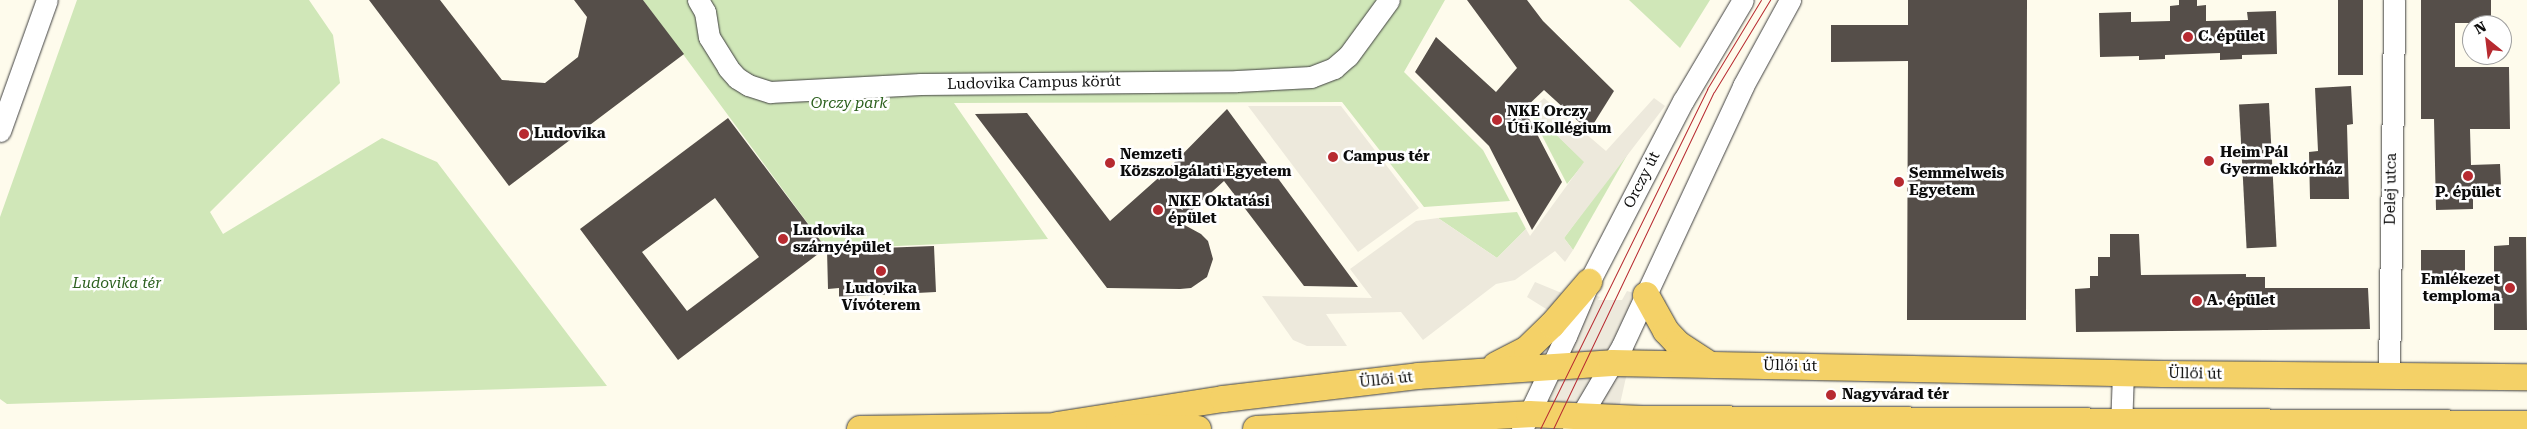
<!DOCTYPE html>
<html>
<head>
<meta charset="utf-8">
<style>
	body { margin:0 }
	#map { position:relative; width:2527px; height:429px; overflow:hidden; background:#fefbec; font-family:"Roboto Serif",serif }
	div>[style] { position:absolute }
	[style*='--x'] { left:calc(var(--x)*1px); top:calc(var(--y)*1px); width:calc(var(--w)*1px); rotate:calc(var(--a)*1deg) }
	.green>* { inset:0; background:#d0e7b8 }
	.plaza>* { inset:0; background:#ede9dc }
	.building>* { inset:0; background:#554e49; transform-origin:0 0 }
	.roads { filter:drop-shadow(0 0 1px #3f3f3f) drop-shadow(0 0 1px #3f3f3f) }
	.minor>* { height:21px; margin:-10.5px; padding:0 10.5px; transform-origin:10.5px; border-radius:10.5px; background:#fff }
	.major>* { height:26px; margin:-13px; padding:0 13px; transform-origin:13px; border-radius:13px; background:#f4d167 }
	.tram>* { height:1px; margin:-0.5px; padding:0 0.5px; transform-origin:0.5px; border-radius:0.5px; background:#b72a30 }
	.dots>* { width:14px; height:14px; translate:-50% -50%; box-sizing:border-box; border:2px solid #fff; border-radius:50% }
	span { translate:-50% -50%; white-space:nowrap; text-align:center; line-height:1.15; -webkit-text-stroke:5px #fff; paint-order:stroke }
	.poi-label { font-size:15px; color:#0c0c0c; font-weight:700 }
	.left { translate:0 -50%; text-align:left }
	.right { translate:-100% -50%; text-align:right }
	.street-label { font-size:15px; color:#0c0c0c }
	.park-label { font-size:15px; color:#2d611f; font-style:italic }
	.north { position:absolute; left:2462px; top:15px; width:50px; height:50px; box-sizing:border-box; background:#fff; border:1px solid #9e9e9e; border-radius:50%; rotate:331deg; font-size:14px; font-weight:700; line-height:20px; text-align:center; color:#0c0c0c }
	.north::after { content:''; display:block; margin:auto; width:18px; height:22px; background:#b72a30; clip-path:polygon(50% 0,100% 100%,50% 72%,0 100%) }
</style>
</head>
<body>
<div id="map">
	<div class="green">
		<i style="clip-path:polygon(77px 0,309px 0,333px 35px,340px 83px,210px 212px,223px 234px,382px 138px,437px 162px,607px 386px,7px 404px,0 399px,0 217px)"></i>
		<i style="clip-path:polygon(643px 0,1445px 0,1404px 72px,1483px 150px,1510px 201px,1424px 207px,1342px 102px,954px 103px,1048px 239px,831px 249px,826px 248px)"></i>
		<i style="clip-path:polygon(1629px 0,1710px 0,1680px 48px)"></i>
		<i style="clip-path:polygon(1535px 114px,1585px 162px,1567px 184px,1532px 116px)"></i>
		<i style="clip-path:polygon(1634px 143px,1573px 250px,1564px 238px)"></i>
		<i style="clip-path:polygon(1517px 212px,1526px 229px,1497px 258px,1438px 218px)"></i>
	</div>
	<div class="plaza">
		<i style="clip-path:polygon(1544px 98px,1606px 151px,1654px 98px,1665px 106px,1564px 238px,1573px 250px,1565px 262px,1555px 251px,1515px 280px,1496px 284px,1423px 340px,1401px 312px,1326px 314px,1347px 346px,1307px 346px,1293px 340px,1262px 296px,1372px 298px,1350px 269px,1416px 221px,1438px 218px,1497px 258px,1526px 229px,1530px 236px,1584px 162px,1531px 110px)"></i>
		<i style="clip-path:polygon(1248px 106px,1341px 106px,1419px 208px,1358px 252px)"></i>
		<i style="clip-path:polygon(1535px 282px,1569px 296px,1592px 294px,1600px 297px,1598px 300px,1622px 300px,1627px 291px,1634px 293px,1631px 301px,1638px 303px,1666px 300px,1667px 310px,1646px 320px,1633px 346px,1620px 404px,1625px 412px,1554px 429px,1523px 429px,1545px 410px,1572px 347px,1551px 312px,1527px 297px)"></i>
	</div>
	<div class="building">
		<i style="clip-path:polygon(369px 0,440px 0,502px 80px,545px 83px,578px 57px,587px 17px,574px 0,643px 0,684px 54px,509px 186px)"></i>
		<i style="clip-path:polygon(1467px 0,1527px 0,1543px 21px,1614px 91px,1589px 131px,1544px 90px,1524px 109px,1562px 182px,1532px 230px,1489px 146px,1415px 72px,1436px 37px,1496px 92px,1517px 68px)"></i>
		<i style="clip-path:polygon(1908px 0,2027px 0,2026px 320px,1907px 320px,1908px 61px,1831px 62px,1831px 25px,1908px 25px)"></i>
		<i style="clip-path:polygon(2179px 0,2197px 0,2197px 6px,2206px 5px,2206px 21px,2248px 20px,2247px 12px,2276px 11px,2277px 54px,2242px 55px,2242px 59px,2220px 60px,2220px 53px,2165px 55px,2165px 59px,2139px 60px,2139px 56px,2100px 57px,2099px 13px,2131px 12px,2131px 22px,2170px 21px,2170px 6px,2179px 5px)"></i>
		<i style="left:2338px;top:0;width:25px;height:75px"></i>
		<i style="clip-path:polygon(2421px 0,2491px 0,2491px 23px,2455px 23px,2455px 67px,2509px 67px,2510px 129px,2470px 129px,2471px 165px,2500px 164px,2501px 186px,2473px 187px,2473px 209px,2436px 210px,2434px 119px,2421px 119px)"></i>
		<i style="clip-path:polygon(2351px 86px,2353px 124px,2347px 125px,2349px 199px,2310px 199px,2309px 152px,2318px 151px,2315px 88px)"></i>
		<i style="left:2269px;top:103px;width:144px;height:30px;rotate:87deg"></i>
		<i style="clip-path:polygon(1227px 109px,1358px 287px,1304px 286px,1224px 181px,1179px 222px,1201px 234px,1208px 241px,1213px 259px,1207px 277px,1191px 288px,1180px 289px,1107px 288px,975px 114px,1027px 113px,1110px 221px,1165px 172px)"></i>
		<i style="clip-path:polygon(evenodd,728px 118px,826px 248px,678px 360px,580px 229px,728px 118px,715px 198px,759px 257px,687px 311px,642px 252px,715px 198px)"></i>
		<i style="clip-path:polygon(2110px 234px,2139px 234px,2141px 275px,2246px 274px,2246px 277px,2265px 277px,2265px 288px,2368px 288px,2370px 329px,2076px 332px,2075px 289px,2090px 288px,2090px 276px,2098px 276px,2098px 257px,2110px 257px)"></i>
		<i style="clip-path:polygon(2509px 237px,2526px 237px,2527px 330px,2494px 330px,2494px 246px,2509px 245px)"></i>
		<i style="clip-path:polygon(934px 246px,936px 292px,839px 297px,839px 288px,828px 289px,827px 250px)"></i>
		<i style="left:2421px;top:250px;width:44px;height:35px"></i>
	</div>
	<div class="roads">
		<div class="minor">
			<i style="--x:698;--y:0;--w:14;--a:60"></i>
			<i style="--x:705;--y:12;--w:25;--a:81"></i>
			<i style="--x:709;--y:37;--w:36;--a:58"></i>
			<i style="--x:728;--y:68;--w:13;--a:48"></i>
			<i style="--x:737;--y:78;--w:13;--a:32"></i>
			<i style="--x:748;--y:85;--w:23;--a:18"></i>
			<i style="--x:770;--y:92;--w:151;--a:-3"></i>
			<i style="--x:921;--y:84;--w:316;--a:-0.5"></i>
			<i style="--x:1237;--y:81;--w:74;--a:-3.1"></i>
			<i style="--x:1311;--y:77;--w:25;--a:-21"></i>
			<i style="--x:1334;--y:68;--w:18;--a:-41"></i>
			<i style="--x:1348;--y:56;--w:69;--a:-53.8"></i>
			<i style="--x:0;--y:131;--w:139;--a:-70.3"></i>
			<i style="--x:2389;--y:377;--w:377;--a:-89.2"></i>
			<i style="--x:1522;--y:429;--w:103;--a:-64.7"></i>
			<i style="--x:1566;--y:336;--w:59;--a:-66.9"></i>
			<i style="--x:1589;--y:282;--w:204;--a:-62.6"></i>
			<i style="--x:1683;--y:101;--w:117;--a:-59.3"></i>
			<i style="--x:1573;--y:429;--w:96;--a:-59.4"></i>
			<i style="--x:1622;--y:346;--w:287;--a:-65"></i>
			<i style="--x:1743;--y:86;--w:98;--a:-61.3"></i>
			<i style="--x:2121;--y:429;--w:56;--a:-88"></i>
		</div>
		<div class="major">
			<i style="--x:1646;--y:295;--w:41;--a:60.9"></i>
			<i style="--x:1666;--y:331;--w:18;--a:47"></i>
			<i style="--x:1678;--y:344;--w:37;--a:33"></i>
			<i style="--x:1496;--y:365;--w:35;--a:-27"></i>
			<i style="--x:1527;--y:349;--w:35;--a:-44"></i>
			<i style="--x:1552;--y:325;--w:57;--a:-49.3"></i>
			<i style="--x:1057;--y:425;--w:168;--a:-8.9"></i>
			<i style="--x:1223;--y:399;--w:196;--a:-6.7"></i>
			<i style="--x:1418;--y:376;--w:194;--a:-3.8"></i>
			<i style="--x:1612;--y:363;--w:551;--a:1.14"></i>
			<i style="--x:2163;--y:374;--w:364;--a:0.5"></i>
			<i style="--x:1123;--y:427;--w:75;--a:1.5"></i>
			<i style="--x:860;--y:429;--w:214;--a:-0.8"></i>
			<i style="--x:1256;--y:429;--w:273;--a:-3.1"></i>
			<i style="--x:1529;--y:414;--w:113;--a:2.5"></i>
			<i style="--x:1642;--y:419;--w:885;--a:0.32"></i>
		</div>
	</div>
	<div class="tram">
		<i style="--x:1540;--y:429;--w:379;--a:-63.8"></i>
		<i style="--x:1707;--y:89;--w:104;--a:-58.8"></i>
		<i style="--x:1553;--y:429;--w:373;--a:-64.5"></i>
		<i style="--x:1714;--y:92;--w:108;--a:-58.7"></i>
	</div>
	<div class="dots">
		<i style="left:2188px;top:37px;background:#b72a30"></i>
		<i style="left:1497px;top:120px;background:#b72a30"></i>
		<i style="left:524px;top:134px;background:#b72a30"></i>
		<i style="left:1333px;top:157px;background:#b72a30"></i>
		<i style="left:2209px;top:161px;background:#b72a30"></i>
		<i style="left:1110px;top:163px;background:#b72a30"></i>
		<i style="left:2468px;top:176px;background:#b72a30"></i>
		<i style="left:1899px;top:182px;background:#b72a30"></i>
		<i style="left:1158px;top:210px;background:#b72a30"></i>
		<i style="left:783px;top:239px;background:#b72a30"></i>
		<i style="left:881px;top:271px;background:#b72a30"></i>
		<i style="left:2510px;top:288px;background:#b72a30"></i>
		<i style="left:2197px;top:301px;background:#b72a30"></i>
		<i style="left:1831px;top:395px;background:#b72a30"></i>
	</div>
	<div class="poi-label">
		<span class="left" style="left:2198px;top:37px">C. épület</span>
		<span class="left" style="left:1507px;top:120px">NKE Orczy<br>Úti Kollégium</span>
		<span class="left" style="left:534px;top:134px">Ludovika</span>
		<span class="left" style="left:2220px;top:161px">Heim Pál<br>Gyermekkórház</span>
		<span class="left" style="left:1120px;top:163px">Nemzeti<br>Közszolgálati Egyetem</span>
		<span class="left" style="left:1343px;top:157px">Campus tér</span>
		<span class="left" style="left:1909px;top:182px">Semmelweis<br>Egyetem</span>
		<span style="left:2468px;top:193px">P. épület</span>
		<span class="left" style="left:1168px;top:210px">NKE Oktatási<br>épület</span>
		<span class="left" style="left:793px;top:239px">Ludovika<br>szárnyépület</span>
		<span class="right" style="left:2500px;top:288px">Emlékezet<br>temploma</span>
		<span style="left:881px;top:297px">Ludovika<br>Vívóterem</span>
		<span class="left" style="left:2207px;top:301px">A. épület</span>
		<span class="left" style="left:1842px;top:395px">Nagyvárad tér</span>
	</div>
	<div class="street-label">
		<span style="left:1034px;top:83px;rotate:-1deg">Ludovika Campus körút</span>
		<span style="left:1642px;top:180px;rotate:-63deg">Orczy út</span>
		<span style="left:2391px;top:189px;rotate:-89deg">Delej utca</span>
		<span style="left:1790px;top:366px;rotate:1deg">Üllői út</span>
		<span style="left:2195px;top:374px;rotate:1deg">Üllői út</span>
		<span style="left:1386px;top:380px;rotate:-6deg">Üllői út</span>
	</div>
	<div class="park-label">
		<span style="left:849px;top:104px">Orczy park</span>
		<span style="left:117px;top:284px">Ludovika tér</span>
	</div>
	<div class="north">N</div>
</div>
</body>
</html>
